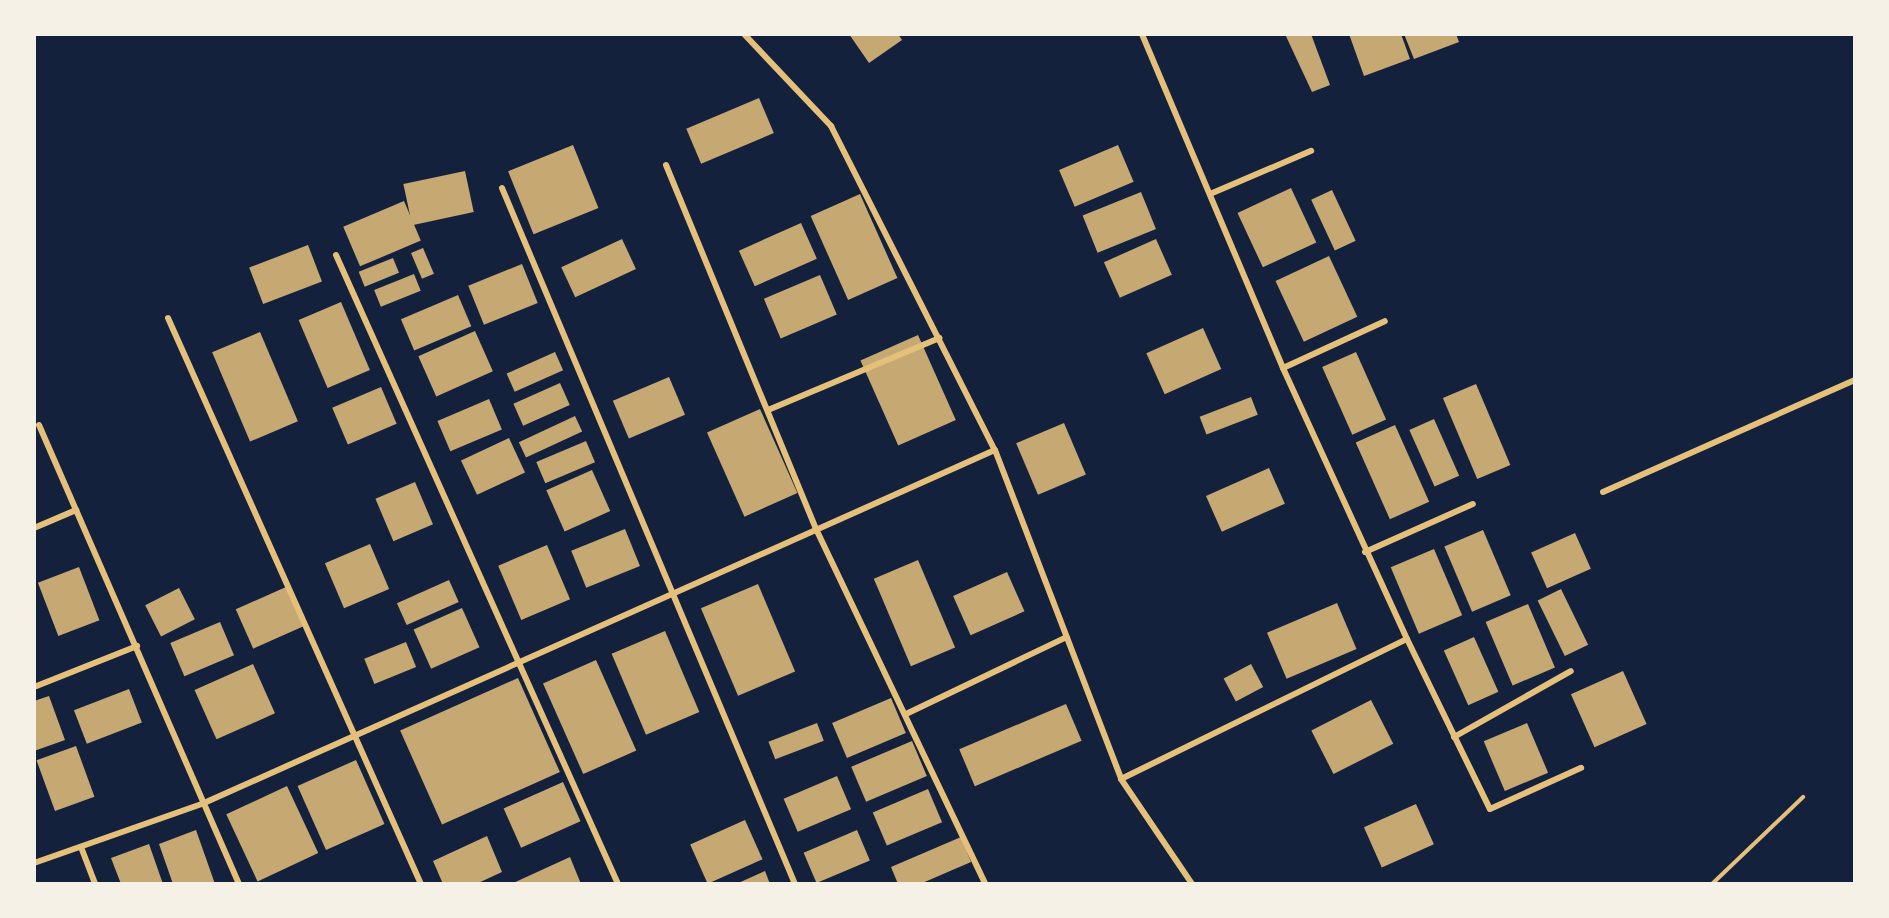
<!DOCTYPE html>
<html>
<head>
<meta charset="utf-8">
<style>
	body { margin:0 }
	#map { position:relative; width:1889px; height:918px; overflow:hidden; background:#14213d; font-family:"Archivo Narrow",sans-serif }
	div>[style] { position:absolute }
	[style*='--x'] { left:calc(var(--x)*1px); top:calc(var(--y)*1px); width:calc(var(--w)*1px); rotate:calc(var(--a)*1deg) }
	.building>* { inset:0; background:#c6a872; transform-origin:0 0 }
	.path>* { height:4px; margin:-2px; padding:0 2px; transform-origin:2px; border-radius:2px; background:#e5c07b }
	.minor>* { height:6px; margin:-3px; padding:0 3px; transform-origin:3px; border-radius:3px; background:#e5c07b }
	span { translate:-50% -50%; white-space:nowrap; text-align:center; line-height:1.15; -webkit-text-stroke:5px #f6f1e7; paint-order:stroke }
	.frame { position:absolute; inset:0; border:36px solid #f6f1e7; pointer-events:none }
</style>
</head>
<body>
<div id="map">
	<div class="building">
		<i style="clip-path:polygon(849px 34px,898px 34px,902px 40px,869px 63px)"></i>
		<i style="clip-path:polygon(1285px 34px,1311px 34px,1330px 85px,1312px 92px)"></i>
		<i style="clip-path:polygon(1349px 34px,1401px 34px,1410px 59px,1364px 76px)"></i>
		<i style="clip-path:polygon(1404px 34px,1456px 34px,1459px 42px,1414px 59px)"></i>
		<i style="left:759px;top:98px;width:38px;height:79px;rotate:67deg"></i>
		<i style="left:573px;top:145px;width:68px;height:70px;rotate:68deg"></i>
		<i style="left:1118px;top:145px;width:40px;height:64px;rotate:67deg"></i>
		<i style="left:465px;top:171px;width:42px;height:63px;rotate:78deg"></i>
		<i style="left:1291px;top:188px;width:60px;height:59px;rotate:65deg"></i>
		<i style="left:1332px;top:190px;width:56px;height:23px;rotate:65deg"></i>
		<i style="left:1141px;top:192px;width:40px;height:63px;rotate:68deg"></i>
		<i style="left:860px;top:194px;width:92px;height:54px;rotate:66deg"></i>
		<i style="left:404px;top:201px;width:43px;height:66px;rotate:67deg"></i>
		<i style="left:801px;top:223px;width:39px;height:68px;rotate:66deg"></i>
		<i style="left:622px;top:239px;width:33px;height:67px;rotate:65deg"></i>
		<i style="left:1156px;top:239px;width:39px;height:57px;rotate:66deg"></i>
		<i style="left:308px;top:245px;width:39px;height:63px;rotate:69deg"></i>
		<i style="left:423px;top:248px;width:28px;height:13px;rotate:67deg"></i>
		<i style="left:1329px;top:256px;width:67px;height:59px;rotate:65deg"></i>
		<i style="left:393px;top:258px;width:16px;height:37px;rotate:68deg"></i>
		<i style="left:522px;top:264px;width:42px;height:58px;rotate:68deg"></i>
		<i style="left:414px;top:274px;width:18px;height:43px;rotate:68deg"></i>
		<i style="left:820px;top:275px;width:43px;height:61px;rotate:67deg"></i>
		<i style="left:458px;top:295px;width:34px;height:62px;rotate:67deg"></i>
		<i style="left:341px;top:302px;width:74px;height:46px;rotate:67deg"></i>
		<i style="left:1203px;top:328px;width:45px;height:62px;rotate:66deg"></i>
		<i style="left:475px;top:331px;width:44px;height:62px;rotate:66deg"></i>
		<i style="left:260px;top:332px;width:97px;height:52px;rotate:67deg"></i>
		<i style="left:918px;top:335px;width:93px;height:63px;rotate:66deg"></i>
		<i style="left:555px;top:352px;width:20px;height:53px;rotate:66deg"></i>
		<i style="left:1356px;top:352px;width:74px;height:37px;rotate:66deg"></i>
		<i style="left:669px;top:377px;width:41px;height:61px;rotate:67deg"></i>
		<i style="left:560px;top:383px;width:24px;height:51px;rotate:66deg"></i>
		<i style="left:1476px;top:384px;width:88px;height:36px;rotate:67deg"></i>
		<i style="left:381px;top:387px;width:40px;height:53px;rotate:67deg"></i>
		<i style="left:1251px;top:397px;width:19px;height:55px;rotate:69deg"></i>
		<i style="left:489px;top:399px;width:33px;height:56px;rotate:67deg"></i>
		<i style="left:760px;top:409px;width:92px;height:58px;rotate:66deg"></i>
		<i style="left:575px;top:416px;width:17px;height:62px;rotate:65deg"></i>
		<i style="left:1434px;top:419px;width:62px;height:27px;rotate:66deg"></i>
		<i style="left:1064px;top:423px;width:56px;height:52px;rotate:67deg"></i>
		<i style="left:1395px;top:425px;width:84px;height:43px;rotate:66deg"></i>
		<i style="left:509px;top:438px;width:38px;height:53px;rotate:65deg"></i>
		<i style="left:586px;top:441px;width:23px;height:54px;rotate:67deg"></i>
		<i style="left:1269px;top:468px;width:39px;height:69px;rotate:66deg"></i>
		<i style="left:592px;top:470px;width:45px;height:50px;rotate:66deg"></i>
		<i style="left:415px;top:482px;width:46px;height:43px;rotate:67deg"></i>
		<i style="left:625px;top:529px;width:40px;height:58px;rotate:68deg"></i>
		<i style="left:1483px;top:530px;width:71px;height:42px;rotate:67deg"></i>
		<i style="left:1575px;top:533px;width:39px;height:48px;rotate:66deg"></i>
		<i style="left:370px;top:544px;width:49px;height:49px;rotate:67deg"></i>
		<i style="left:547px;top:545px;width:59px;height:53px;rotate:67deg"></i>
		<i style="left:1434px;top:549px;width:72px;height:47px;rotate:67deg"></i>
		<i style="left:918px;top:560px;width:95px;height:48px;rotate:67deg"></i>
		<i style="left:79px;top:567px;width:57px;height:44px;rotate:69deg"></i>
		<i style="left:1007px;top:572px;width:43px;height:59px;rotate:66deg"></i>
		<i style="left:449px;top:580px;width:24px;height:57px;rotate:66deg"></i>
		<i style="left:758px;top:584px;width:95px;height:62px;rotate:67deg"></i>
		<i style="left:286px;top:587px;width:43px;height:55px;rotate:66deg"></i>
		<i style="left:179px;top:588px;width:35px;height:38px;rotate:63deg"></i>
		<i style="left:1561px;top:589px;width:62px;height:26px;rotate:64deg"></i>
		<i style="left:1337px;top:603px;width:50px;height:76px;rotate:67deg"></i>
		<i style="left:1528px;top:604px;width:69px;height:46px;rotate:67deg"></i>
		<i style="left:462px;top:608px;width:43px;height:53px;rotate:66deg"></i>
		<i style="left:220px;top:622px;width:36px;height:54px;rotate:67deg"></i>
		<i style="left:665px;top:631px;width:88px;height:58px;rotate:67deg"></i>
		<i style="left:1474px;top:637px;width:60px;height:33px;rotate:66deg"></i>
		<i style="left:406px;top:642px;width:27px;height:45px;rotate:68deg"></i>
		<i style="left:596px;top:660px;width:99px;height:58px;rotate:66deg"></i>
		<i style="left:253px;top:664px;width:54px;height:64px;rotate:66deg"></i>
		<i style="left:1251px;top:664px;width:26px;height:31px;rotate:62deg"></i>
		<i style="left:1623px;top:671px;width:58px;height:57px;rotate:66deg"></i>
		<i style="left:518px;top:678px;width:103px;height:129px;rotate:66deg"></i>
		<i style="left:129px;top:689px;width:36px;height:59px;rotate:69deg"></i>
		<i style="clip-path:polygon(49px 696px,65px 740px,34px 751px,34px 701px)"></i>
		<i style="left:891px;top:698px;width:38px;height:64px;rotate:67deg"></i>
		<i style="left:1371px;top:700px;width:49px;height:67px;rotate:63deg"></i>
		<i style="left:1066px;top:704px;width:40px;height:116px;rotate:67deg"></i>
		<i style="left:817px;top:723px;width:19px;height:52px;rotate:69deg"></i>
		<i style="left:1527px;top:723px;width:54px;height:47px;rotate:67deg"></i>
		<i style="left:912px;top:741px;width:38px;height:66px;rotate:67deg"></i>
		<i style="left:76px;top:746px;width:54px;height:42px;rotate:70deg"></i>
		<i style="left:356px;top:760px;width:70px;height:64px;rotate:66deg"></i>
		<i style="left:837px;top:776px;width:36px;height:58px;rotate:67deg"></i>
		<i style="left:563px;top:782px;width:43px;height:65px;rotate:66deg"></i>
		<i style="left:287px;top:786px;width:74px;height:67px;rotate:65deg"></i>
		<i style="left:928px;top:789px;width:36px;height:60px;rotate:67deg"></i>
		<i style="left:1416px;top:804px;width:44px;height:57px;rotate:66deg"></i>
		<i style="left:745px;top:820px;width:43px;height:60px;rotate:66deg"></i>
		<i style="clip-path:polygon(196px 830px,215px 884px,173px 884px,159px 844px)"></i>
		<i style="left:857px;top:830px;width:33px;height:58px;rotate:67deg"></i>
		<i style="clip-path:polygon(487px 836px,502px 872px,476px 884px,443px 884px,433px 861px)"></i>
		<i style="clip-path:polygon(961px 837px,971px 862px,920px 884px,898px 884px,891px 867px)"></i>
		<i style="clip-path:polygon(149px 844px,163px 884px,121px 884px,111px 858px)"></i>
		<i style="clip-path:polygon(570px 857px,581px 884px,511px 884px)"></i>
		<i style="clip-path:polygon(765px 871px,770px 884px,736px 884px)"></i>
	</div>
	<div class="path">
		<i style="--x:1712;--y:884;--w:126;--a:-43.7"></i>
	</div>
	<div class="minor">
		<i style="--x:744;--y:34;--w:127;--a:46.6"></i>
		<i style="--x:831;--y:126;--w:363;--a:63.2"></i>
		<i style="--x:995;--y:450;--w:352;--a:69"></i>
		<i style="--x:1121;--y:779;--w:127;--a:55.9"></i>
		<i style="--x:666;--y:165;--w:396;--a:67.6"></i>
		<i style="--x:817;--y:531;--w:391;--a:64.5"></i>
		<i style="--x:502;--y:188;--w:755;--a:67.17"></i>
		<i style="--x:1210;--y:194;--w:110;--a:-23.1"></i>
		<i style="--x:336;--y:255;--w:689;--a:65.85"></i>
		<i style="--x:168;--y:318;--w:620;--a:65.92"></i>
		<i style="--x:1283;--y:368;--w:112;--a:-24.7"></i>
		<i style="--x:768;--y:410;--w:186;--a:-22.8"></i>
		<i style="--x:39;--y:425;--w:501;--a:66.46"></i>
		<i style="--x:1603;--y:492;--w:275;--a:-24"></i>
		<i style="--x:34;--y:528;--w:46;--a:-23.2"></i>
		<i style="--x:1365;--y:552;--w:118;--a:-24"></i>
		<i style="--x:1407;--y:639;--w:189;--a:64"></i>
		<i style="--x:1490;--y:809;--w:100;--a:-24.3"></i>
		<i style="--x:34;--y:687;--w:111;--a:-21.7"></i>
		<i style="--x:906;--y:714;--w:178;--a:-25.6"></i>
		<i style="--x:1454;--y:737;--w:134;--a:-29.4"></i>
		<i style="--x:1121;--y:779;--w:318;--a:-26.1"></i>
		<i style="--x:1407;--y:639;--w:298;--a:-114.6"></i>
		<i style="--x:1283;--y:368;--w:363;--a:-112.9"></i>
		<i style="--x:81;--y:847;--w:40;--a:69"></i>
		<i style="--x:34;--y:863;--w:180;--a:-19.4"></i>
		<i style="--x:204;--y:803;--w:866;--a:-24.05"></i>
	</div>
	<div class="frame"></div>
</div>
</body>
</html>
